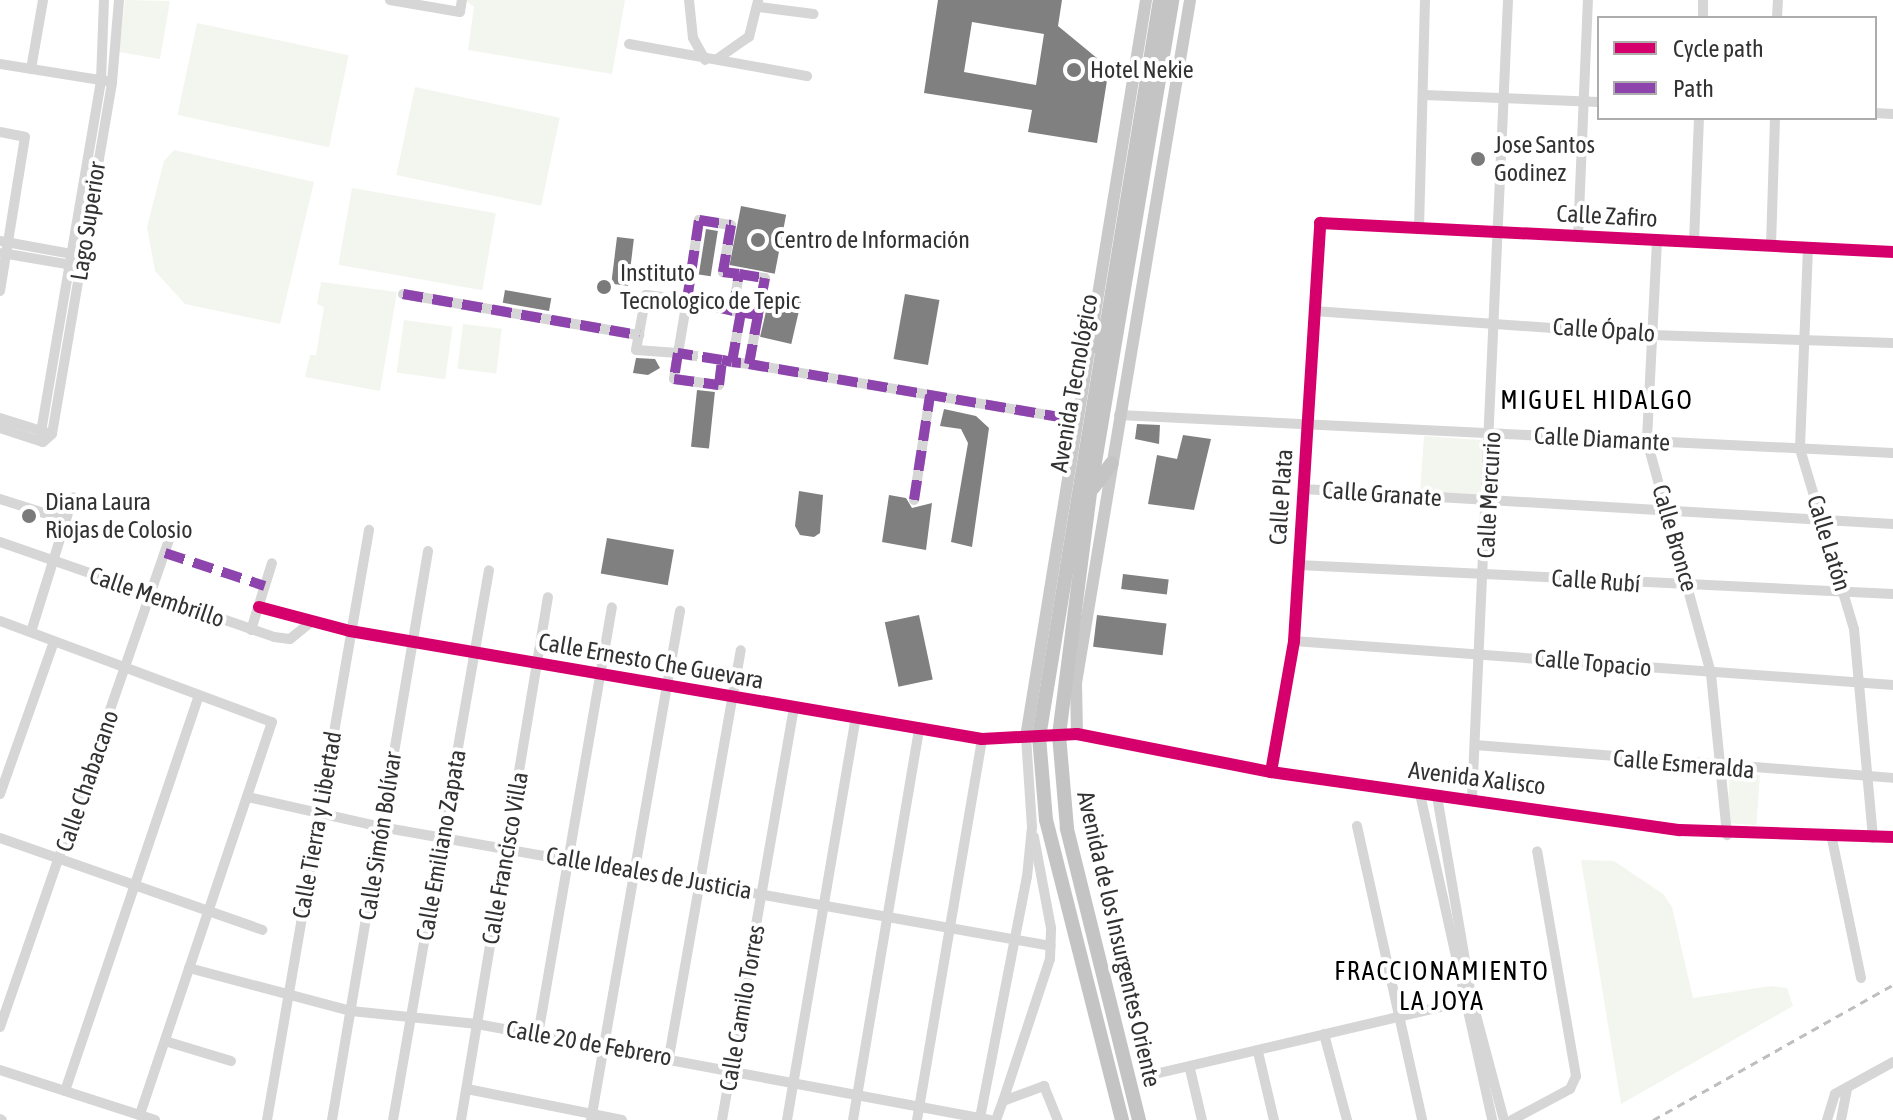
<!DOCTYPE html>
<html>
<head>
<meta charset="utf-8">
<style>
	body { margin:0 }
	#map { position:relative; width:1893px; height:1120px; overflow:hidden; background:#fff; font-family:"Asap Condensed",sans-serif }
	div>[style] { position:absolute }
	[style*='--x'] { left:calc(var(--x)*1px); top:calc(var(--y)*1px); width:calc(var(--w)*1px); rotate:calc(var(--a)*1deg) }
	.green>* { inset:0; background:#f3f6ee; transform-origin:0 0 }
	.building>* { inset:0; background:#808080; transform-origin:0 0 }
	.minor-tunnel>* { height:10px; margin-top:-5px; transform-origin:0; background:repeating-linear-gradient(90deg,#d6d6d6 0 10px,transparent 0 15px) }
	.minor>* { height:10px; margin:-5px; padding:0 5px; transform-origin:5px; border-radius:5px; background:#d6d6d6 }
	.major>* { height:12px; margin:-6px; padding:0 6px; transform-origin:6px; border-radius:6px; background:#c9c9c9 }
	.highway>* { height:14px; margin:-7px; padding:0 7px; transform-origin:7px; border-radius:7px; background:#c4c4c4 }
	.rail>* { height:3px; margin-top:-1.5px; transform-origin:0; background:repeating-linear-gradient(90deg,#bebebe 0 8px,transparent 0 14px) }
	.quiet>* { height:10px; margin-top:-5px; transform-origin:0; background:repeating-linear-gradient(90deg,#8e44ad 0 20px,transparent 0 30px) }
	.cycleway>* { height:12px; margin:-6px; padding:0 6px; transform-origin:6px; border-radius:6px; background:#d6006c }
	.dots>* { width:22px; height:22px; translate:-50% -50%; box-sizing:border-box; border:4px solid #fff; border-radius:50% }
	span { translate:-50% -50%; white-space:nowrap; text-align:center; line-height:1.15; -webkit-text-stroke:8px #fff; paint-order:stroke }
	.poi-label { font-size:24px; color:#323232 }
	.left { translate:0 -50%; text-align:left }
	.street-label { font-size:24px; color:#323232 }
	.neighbourhood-label { font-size:26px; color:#000; letter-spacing:2px }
	.legend { position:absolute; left:1597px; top:16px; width:280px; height:104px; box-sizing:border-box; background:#fff; border:2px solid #adadad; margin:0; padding:10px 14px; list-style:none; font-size:24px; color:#323232 }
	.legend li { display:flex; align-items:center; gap:16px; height:40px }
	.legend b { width:40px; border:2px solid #adadad }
</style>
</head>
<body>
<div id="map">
	<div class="green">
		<i style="clip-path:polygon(125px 0,170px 1px,160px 59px,119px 52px)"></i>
		<i style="clip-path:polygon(465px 0,625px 0,612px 74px,468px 50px,474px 7px)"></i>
		<i style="left:197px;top:23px;width:155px;height:94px;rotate:12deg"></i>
		<i style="left:415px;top:87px;width:148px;height:90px;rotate:12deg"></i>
		<i style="clip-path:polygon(174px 150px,314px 182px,280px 324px,185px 304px,155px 271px,147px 227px,164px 161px)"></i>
		<i style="left:352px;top:188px;width:146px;height:78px;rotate:10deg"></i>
		<i style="clip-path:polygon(321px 282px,397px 292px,380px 391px,305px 377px,310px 355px,316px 355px,324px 307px,317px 304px)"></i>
		<i style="left:404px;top:320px;width:49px;height:53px;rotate:8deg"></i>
		<i style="left:463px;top:324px;width:39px;height:45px;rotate:7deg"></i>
		<i style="left:1424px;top:436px;width:64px;height:55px;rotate:4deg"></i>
		<i style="left:1730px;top:773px;width:30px;height:50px;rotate:4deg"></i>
		<i style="clip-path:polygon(1581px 860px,1614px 861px,1663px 894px,1672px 907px,1693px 998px,1771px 986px,1787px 988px,1793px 1006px,1621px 1104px)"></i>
	</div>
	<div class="building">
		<i style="clip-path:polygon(evenodd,938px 0,1062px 0,1058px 26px,1109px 68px,1097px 143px,1028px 132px,1032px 110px,924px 93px,938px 0,972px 22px,1044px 34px,1036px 85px,964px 72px,972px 22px)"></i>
		<i style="left:741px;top:206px;width:46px;height:60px;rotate:11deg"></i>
		<i style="left:706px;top:229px;width:12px;height:46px;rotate:9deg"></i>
		<i style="left:617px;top:237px;width:17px;height:47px;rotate:7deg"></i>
		<i style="left:505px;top:290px;width:47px;height:13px;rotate:10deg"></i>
		<i style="left:770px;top:294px;width:32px;height:44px;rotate:13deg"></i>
		<i style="left:905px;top:294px;width:35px;height:66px;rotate:10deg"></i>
		<i style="clip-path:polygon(636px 358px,655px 359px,660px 368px,648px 375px,633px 373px)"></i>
		<i style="left:697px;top:390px;width:18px;height:57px;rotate:6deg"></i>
		<i style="clip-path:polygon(944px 409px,976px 416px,989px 428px,972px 547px,951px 542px,968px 443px,961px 429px,940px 426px)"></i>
		<i style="clip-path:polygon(1137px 424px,1160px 425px,1159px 444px,1135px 439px)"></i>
		<i style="clip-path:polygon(1183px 435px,1211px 439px,1194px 510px,1148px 504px,1157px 455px,1177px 459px)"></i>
		<i style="clip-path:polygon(799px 491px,823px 495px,820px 533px,814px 537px,800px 535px,795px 526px)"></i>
		<i style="clip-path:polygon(889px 495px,906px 498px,912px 508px,932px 503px,926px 550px,882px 542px)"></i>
		<i style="left:607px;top:538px;width:68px;height:36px;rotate:10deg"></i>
		<i style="left:1123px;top:574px;width:46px;height:15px;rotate:7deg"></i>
		<i style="left:919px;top:615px;width:66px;height:35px;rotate:78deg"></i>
		<i style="left:1097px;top:615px;width:70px;height:32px;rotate:7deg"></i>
	</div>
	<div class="minor-tunnel">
		<i style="--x:688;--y:355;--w:22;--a:8"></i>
	</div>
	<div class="minor">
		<i style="--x:390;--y:0;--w:71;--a:9.7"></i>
		<i style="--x:460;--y:12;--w:12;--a:-81"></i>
		<i style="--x:689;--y:0;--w:38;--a:84"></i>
		<i style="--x:693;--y:38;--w:25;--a:61"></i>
		<i style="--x:759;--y:7;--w:55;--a:7.3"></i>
		<i style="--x:1703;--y:18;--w:18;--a:-90"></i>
		<i style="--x:1777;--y:18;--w:18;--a:-87"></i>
		<i style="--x:629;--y:44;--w:181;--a:10.2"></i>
		<i style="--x:717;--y:59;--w:39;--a:-35"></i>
		<i style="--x:749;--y:37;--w:38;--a:-76"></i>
		<i style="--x:0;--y:64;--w:107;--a:9.1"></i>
		<i style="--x:31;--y:69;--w:70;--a:-80.1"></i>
		<i style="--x:1424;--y:95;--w:175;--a:2.3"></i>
		<i style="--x:1875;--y:113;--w:18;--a:3"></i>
		<i style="--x:0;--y:132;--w:25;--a:11"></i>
		<i style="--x:25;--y:137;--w:156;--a:99.2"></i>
		<i style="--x:1419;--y:229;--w:229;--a:-88.5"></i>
		<i style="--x:1578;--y:237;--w:237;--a:-87.6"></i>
		<i style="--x:0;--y:241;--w:78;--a:10.3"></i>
		<i style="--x:1657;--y:241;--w:200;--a:92.9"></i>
		<i style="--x:1647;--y:441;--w:242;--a:74.6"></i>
		<i style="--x:1711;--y:674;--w:162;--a:84.3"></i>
		<i style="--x:1694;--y:242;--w:124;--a:-87.7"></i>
		<i style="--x:1771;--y:246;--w:128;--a:-88.2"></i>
		<i style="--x:1808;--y:248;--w:201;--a:92.3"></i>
		<i style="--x:1800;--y:449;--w:188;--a:73.3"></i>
		<i style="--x:1854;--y:629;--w:210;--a:84.8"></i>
		<i style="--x:2;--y:253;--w:76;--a:9.8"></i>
		<i style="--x:403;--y:294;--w:240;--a:9.9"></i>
		<i style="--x:646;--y:295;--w:41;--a:7"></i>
		<i style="--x:687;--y:300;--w:54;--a:99.6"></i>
		<i style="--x:678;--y:353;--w:42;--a:-175.9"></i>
		<i style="--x:636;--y:350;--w:56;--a:-79.7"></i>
		<i style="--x:733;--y:311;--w:47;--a:-166.6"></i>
		<i style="--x:687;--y:300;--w:81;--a:-81.5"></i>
		<i style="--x:699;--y:220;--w:32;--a:9"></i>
		<i style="--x:731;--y:225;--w:48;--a:99.7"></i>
		<i style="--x:723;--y:272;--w:16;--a:7"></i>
		<i style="--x:1314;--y:311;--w:339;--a:4.1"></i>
		<i style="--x:1652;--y:335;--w:241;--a:1.9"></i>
		<i style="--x:741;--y:312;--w:51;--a:100.2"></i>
		<i style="--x:732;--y:362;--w:17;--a:7"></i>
		<i style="--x:758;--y:315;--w:25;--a:-171"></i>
		<i style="--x:733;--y:311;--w:37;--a:-81"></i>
		<i style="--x:739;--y:274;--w:26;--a:9"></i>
		<i style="--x:765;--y:278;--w:38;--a:101"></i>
		<i style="--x:758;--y:315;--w:50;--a:100.4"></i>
		<i style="--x:749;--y:364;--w:332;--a:9.7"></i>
		<i style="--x:688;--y:355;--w:10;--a:-169"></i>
		<i style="--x:678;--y:353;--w:26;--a:99"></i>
		<i style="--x:674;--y:379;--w:45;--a:7.6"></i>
		<i style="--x:719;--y:385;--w:25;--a:-83"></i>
		<i style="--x:722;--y:360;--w:10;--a:11"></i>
		<i style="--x:1119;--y:415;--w:775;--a:2.81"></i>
		<i style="--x:0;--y:418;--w:50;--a:17.4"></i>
		<i style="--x:0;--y:428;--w:45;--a:18"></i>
		<i style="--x:43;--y:442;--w:12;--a:-42"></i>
		<i style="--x:52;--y:434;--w:357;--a:-80.3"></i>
		<i style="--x:112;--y:82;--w:82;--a:-85.1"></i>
		<i style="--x:41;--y:432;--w:356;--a:-80.3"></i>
		<i style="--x:101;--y:81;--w:81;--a:-87.9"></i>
		<i style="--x:1303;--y:489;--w:591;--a:3.39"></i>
		<i style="--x:0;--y:499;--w:69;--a:17.7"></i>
		<i style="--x:914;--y:500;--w:106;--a:-81.3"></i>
		<i style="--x:0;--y:542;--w:290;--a:19.1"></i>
		<i style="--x:274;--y:637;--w:16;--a:7"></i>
		<i style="--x:290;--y:639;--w:26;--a:-39"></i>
		<i style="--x:1298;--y:565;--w:596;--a:2.79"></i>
		<i style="--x:259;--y:607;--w:94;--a:14.8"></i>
		<i style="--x:350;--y:631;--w:641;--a:9.7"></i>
		<i style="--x:982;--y:739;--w:95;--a:-3"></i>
		<i style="--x:1077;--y:734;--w:198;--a:11.1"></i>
		<i style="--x:1271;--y:772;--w:413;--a:8.1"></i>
		<i style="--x:1680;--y:830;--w:213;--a:1.9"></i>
		<i style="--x:0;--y:621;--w:290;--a:20.4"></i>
		<i style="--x:272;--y:722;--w:415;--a:108.6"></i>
		<i style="--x:251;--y:630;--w:70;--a:-72.6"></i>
		<i style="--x:31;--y:632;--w:141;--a:-72.7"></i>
		<i style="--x:1294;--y:641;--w:601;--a:4.2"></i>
		<i style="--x:1475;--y:745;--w:419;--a:4.5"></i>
		<i style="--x:1271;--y:772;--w:133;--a:-80"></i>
		<i style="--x:1294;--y:641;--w:419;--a:-86.4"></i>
		<i style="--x:1320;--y:223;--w:574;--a:2.9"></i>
		<i style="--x:0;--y:794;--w:159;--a:-70.5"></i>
		<i style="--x:1420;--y:794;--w:334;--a:77.5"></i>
		<i style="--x:1437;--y:796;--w:207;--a:80.3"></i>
		<i style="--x:1472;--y:1000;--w:124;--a:75.1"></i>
		<i style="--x:248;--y:797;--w:136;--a:12.7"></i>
		<i style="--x:381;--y:827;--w:680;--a:10.07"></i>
		<i style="--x:1472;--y:799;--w:800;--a:-87.42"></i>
		<i style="--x:1357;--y:826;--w:301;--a:77.5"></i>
		<i style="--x:0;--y:838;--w:278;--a:19.3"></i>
		<i style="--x:1832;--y:839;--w:142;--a:78.2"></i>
		<i style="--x:189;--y:968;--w:168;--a:14.9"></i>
		<i style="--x:351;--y:1011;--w:127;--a:5.9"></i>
		<i style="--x:477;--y:1024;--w:522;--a:10.6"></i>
		<i style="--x:0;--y:1027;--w:522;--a:-70.87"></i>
		<i style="--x:1324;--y:1034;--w:89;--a:75"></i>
		<i style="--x:538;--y:1035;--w:434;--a:-80.2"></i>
		<i style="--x:165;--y:1041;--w:69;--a:16.9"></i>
		<i style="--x:1258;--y:1052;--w:70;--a:76.8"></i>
		<i style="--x:669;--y:1057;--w:413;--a:-80"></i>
		<i style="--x:1190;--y:1069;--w:52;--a:76.8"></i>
		<i style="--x:0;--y:1070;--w:163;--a:17.9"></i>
		<i style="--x:1155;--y:1074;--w:320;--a:-13.2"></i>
		<i style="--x:467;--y:1089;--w:158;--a:11.3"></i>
		<i style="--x:65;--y:1091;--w:417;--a:-71.3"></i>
		<i style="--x:1003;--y:1101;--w:150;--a:-71.7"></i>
		<i style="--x:1050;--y:959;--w:31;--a:-88"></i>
		<i style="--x:1051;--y:928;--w:93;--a:-100.6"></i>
		<i style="--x:980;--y:1118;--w:246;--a:-79"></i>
		<i style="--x:1027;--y:877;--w:50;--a:-84.3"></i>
		<i style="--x:1032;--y:827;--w:90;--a:-93.8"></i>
		<i style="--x:0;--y:1119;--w:2;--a:27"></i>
		<i style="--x:267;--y:1120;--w:599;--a:-80.19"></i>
		<i style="--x:332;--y:1120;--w:577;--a:-80.42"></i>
		<i style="--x:393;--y:1120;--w:558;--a:-80.1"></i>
		<i style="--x:461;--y:1120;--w:530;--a:-80.56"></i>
		<i style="--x:591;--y:1120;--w:517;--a:-80.08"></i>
		<i style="--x:722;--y:1120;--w:419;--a:-80.1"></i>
		<i style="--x:787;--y:1120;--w:408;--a:-80.3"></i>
		<i style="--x:853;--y:1120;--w:397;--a:-80.4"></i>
		<i style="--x:917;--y:1120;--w:387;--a:-80.3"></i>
		<i style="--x:996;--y:1120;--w:20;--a:-70"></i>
		<i style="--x:1003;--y:1101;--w:44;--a:-20.1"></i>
		<i style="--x:1044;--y:1086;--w:37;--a:68"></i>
		<i style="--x:1512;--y:1120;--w:66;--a:-28.1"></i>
		<i style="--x:1570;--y:1089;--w:14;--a:-65"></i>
		<i style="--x:1576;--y:1076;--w:228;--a:-99.8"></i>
		<i style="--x:1827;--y:1120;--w:27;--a:-73"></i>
		<i style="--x:1835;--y:1094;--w:66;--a:-28.9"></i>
		<i style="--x:1841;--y:1120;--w:33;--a:-79"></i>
	</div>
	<div class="major">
		<i style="--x:1077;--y:734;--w:51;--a:-91.1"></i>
		<i style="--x:1076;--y:683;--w:692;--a:-80.52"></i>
		<i style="--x:1026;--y:737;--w:747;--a:-80.75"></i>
	</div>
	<div class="highway">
		<i style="--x:1093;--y:318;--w:32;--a:77"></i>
		<i style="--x:1093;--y:488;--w:31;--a:-53"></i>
		<i style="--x:1122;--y:1120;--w:309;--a:-104.2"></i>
		<i style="--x:1046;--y:820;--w:83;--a:-94.8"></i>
		<i style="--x:1039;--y:737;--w:747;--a:-80.68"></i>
		<i style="--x:1139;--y:1120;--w:301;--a:-103.9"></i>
		<i style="--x:1067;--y:828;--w:93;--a:-94.9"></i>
		<i style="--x:1059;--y:735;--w:245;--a:-82.7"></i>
		<i style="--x:1090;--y:492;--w:499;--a:-80.5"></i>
	</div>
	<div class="rail">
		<i style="--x:1653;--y:1120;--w:275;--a:-29.4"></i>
	</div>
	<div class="quiet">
		<i style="--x:403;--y:294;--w:240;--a:9.9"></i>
		<i style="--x:733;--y:311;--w:47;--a:-166.6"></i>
		<i style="--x:687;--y:300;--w:81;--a:-81.5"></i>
		<i style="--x:699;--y:220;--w:32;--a:9"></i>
		<i style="--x:731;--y:225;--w:48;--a:99.7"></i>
		<i style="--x:723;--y:272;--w:16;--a:7"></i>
		<i style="--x:758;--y:315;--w:25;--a:-171"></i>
		<i style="--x:733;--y:311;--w:37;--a:-81"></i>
		<i style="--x:739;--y:274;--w:26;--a:9"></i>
		<i style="--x:765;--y:278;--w:38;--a:101"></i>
		<i style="--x:758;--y:315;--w:50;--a:100.4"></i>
		<i style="--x:749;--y:364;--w:332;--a:9.7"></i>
		<i style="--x:722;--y:360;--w:45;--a:-171"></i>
		<i style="--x:678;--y:353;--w:26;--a:99"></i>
		<i style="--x:674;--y:379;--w:45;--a:7.6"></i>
		<i style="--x:719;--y:385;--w:25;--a:-83"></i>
		<i style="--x:722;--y:360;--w:10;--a:11"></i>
		<i style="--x:741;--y:363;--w:9;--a:-174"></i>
		<i style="--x:732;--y:362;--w:51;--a:-79.8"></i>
		<i style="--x:914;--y:500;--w:106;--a:-81.3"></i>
		<i style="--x:165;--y:553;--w:105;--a:18.3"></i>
	</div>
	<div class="cycleway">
		<i style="--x:259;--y:607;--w:94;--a:14.8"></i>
		<i style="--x:350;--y:631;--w:641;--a:9.7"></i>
		<i style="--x:982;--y:739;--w:95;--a:-3"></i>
		<i style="--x:1077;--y:734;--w:198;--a:11.1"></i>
		<i style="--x:1271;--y:772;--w:413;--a:8.1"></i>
		<i style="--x:1680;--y:830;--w:213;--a:1.9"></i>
		<i style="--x:1271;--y:772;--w:133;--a:-80"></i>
		<i style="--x:1294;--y:641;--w:419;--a:-86.4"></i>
		<i style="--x:1320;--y:223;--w:574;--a:2.9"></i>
	</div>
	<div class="dots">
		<i style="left:1074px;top:70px;background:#7a7a7a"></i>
		<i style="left:1478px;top:159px;background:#7a7a7a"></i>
		<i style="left:758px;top:240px;background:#7a7a7a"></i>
		<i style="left:604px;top:287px;background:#7a7a7a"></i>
		<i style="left:29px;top:516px;background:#7a7a7a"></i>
	</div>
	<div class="poi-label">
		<span class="left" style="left:1090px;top:70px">Hotel Nekie</span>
		<span class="left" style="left:1494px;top:159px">Jose Santos<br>Godinez</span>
		<span class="left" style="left:774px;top:240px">Centro de Información</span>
		<span class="left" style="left:620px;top:287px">Instituto<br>Tecnologico de Tepic</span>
		<span class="left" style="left:45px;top:516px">Diana Laura<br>Riojas de Colosio</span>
	</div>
	<div class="street-label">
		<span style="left:1607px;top:216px;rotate:3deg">Calle Zafiro</span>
		<span style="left:88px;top:221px;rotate:-81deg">Lago Superior</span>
		<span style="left:1604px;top:330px;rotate:4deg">Calle Ópalo</span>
		<span style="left:1074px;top:383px;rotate:-80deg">Avenida Tecnológico</span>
		<span style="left:1602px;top:439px;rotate:3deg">Calle Diamante</span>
		<span style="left:1382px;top:494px;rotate:4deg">Calle Granate</span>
		<span style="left:1489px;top:495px;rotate:-87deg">Calle Mercurio</span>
		<span style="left:1281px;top:497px;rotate:-86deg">Calle Plata</span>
		<span style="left:1675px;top:538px;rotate:74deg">Calle Bronce</span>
		<span style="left:1829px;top:543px;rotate:73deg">Calle Latón</span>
		<span style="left:1596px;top:581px;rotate:4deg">Calle Rubí</span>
		<span style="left:157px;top:597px;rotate:19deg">Calle Membrillo</span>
		<span style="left:651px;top:661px;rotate:10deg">Calle Ernesto Che Guevara</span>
		<span style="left:1593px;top:663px;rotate:5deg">Calle Topacio</span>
		<span style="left:1684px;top:764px;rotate:5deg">Calle Esmeralda</span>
		<span style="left:1477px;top:778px;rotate:7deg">Avenida Xalisco</span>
		<span style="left:87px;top:781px;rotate:-71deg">Calle Chabacano</span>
		<span style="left:317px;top:825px;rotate:-80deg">Calle Tierra y Libertad</span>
		<span style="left:380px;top:836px;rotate:-81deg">Calle Simón Bolívar</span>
		<span style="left:441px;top:845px;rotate:-80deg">Calle Emiliano Zapata</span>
		<span style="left:505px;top:858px;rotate:-80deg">Calle Francisco Villa</span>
		<span style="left:649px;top:873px;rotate:10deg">Calle Ideales de Justicia</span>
		<span style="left:1119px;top:939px;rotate:77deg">Avenida de los Insurgentes Oriente</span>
		<span style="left:742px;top:1008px;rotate:-80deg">Calle Camilo Torres</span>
		<span style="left:589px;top:1043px;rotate:10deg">Calle 20 de Febrero</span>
	</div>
	<div class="neighbourhood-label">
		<span style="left:1597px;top:401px">MIGUEL HIDALGO</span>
		<span style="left:1442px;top:987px">FRACCIONAMIENTO<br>LA JOYA</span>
	</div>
	<ul class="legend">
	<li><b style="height:10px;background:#d6006c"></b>Cycle path</li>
	<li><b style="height:10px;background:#8e44ad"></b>Path</li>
	</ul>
</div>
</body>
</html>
